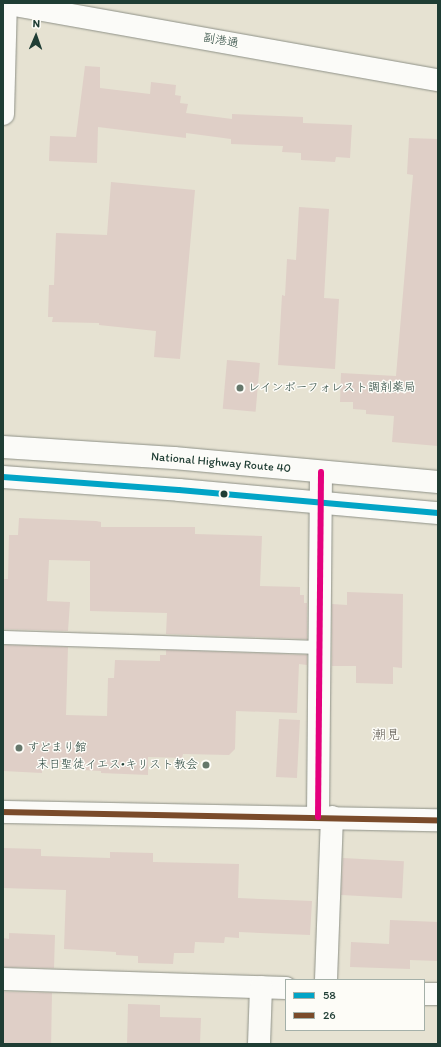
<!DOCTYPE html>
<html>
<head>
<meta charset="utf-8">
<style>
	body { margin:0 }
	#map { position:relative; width:441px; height:1047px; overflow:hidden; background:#e6e2d2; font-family:Itim,"Klee One",sans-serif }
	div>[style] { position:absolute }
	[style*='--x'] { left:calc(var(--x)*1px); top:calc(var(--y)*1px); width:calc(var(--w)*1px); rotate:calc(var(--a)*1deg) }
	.building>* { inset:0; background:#dfcfc7; transform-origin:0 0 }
	.roads { filter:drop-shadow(0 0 1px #8e9187) drop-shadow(0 0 1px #8e9187) }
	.service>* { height:13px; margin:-6.5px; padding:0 6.5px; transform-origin:6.5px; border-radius:6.5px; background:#fbfbf8 }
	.minor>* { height:22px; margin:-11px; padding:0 11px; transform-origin:11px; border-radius:11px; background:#fbfbf8 }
	.tertiary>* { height:22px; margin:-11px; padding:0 11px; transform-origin:11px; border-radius:11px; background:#fbfbf8 }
	.trunk>* { height:22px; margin:-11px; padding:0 11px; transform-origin:11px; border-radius:11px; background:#fbfbf8 }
	.bus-1>* { height:6px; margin:-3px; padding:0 3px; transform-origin:3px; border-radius:3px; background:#02a4c6 }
	.bus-2>* { height:6px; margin:-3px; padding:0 3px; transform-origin:3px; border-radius:3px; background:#7a4b2a }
	.bus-3>* { height:6px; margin:-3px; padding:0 3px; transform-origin:3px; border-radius:3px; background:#e5007d }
	.dots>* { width:11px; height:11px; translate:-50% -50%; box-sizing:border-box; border:2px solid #fdfcf7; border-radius:50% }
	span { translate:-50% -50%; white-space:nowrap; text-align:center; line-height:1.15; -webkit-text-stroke:3px #fdfcf7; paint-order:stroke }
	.street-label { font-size:12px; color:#1f3d34 }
	.poi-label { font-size:12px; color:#1f3d34 }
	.left { translate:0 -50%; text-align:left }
	.right { translate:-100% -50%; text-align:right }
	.quarter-label { font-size:14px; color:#69645c }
	.frame { position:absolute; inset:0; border:4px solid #1f3d34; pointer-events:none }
	.legend { position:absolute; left:285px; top:979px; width:140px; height:52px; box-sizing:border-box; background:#fdfcf7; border:1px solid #a4b0a9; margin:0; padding:5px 7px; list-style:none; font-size:12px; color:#1f3d34 }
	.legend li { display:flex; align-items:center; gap:8px; height:20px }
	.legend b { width:20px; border:1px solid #a4b0a9 }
	.north { position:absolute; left:16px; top:16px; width:40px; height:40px; -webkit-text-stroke:3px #fdfcf7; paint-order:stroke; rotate:2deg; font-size:11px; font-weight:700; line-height:16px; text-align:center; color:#1f3d34 }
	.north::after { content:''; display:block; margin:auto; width:14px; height:18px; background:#1f3d34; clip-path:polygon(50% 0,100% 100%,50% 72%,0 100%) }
</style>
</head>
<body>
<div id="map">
	<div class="building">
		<i style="clip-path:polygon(85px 66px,100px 67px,100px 88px,150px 94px,151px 82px,176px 85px,175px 95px,181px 96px,180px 103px,188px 104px,186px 113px,232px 119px,232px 114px,303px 117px,303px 123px,352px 125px,350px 158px,336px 157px,335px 162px,301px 160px,301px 153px,282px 152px,283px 146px,231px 144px,231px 139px,186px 133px,186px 138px,98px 127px,97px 163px,49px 161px,50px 136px,76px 137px)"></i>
		<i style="clip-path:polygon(409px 138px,438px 139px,438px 446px,392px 442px,394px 416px,366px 414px,366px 410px,353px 409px,353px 402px,340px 402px,341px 373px,396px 376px,413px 175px,407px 174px)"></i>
		<i style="clip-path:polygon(111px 182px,195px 190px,180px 359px,154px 357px,156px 331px,99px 325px,99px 323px,52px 322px,53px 317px,48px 317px,49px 285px,54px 285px,56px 233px,107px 235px)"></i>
		<i style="clip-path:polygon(299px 207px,329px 209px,324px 298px,339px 299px,335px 369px,278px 365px,282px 295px,285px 296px,287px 259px,296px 260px)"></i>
		<i style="left:227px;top:360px;width:33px;height:49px;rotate:5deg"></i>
		<i style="clip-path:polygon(19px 518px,96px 521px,101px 522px,101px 527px,195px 527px,195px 534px,262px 536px,260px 586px,300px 587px,300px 595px,304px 595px,304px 603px,307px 603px,307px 639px,166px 634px,167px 613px,90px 611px,90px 561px,49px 560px,47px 601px,70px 602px,68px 631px,3px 629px,3px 579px,8px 579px,9px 535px,18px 535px)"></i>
		<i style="clip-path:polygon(347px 592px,403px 594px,402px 668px,393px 667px,393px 684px,356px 683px,356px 666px,332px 666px,332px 604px,347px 605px)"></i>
		<i style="clip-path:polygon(3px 645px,68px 647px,66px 715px,107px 716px,108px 678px,114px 678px,115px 660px,160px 661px,160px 655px,166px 655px,166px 650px,307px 655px,307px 665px,299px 664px,297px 713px,236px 711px,235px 749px,229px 755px,183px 754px,182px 758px,148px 757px,148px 775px,101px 773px,101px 771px,82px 770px,82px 765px,42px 764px,42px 773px,3px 771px)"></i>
		<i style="left:279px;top:719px;width:21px;height:58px;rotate:3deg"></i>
		<i style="clip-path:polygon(3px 848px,41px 849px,41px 856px,110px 858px,110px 852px,153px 853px,153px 862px,239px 864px,238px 898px,312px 901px,310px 935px,239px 932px,239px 938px,225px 937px,224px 943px,195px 942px,194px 953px,174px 953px,173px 964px,138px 963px,138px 956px,116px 955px,116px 952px,64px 949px,66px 890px,3px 888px)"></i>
		<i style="left:343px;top:858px;width:61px;height:37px;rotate:3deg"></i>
		<i style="clip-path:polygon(390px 920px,438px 922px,438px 961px,410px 960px,410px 969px,350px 967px,351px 942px,389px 944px)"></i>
		<i style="clip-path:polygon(9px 933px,55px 935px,54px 968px,3px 967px,3px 938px,9px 939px)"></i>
		<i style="left:3px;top:992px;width:49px;height:52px;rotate:1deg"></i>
		<i style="clip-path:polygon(128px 1004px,160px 1005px,160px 1017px,201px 1018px,200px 1044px,127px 1044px)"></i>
	</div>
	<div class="roads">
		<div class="service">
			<i style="--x:3;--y:637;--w:318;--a:1.8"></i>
		</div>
		<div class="minor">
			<i style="--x:318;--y:817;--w:345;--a:-89.5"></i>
			<i style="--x:3;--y:979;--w:283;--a:1.8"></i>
			<i style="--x:326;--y:980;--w:163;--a:-87.9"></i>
			<i style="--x:424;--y:994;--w:14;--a:0"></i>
			<i style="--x:259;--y:1044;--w:57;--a:-88"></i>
		</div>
		<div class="tertiary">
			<i style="--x:4;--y:3;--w:441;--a:10.1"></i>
			<i style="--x:3;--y:114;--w:111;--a:-88.5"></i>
			<i style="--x:3;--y:812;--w:435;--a:1.1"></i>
		</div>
		<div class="trunk">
			<i style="--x:3;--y:447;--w:171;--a:3.7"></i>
			<i style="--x:174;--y:458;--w:265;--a:5.2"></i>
			<i style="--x:3;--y:477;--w:176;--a:4.2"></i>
			<i style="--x:179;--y:490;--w:260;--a:5.1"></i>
		</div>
	</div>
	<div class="bus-1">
		<i style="--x:3;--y:477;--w:176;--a:4.2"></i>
		<i style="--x:179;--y:490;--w:260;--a:5.1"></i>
	</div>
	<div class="bus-2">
		<i style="--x:3;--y:812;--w:435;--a:1.1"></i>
	</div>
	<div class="bus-3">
		<i style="--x:318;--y:817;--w:345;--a:-89.5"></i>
	</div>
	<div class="dots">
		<i style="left:240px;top:388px;background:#65776b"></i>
		<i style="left:224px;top:494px;background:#1f3d34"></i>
		<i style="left:19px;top:748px;background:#65776b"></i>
		<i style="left:206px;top:765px;background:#65776b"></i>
	</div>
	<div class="street-label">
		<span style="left:221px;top:41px;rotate:10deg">副港通</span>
		<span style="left:221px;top:463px;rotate:5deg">National Highway Route 40</span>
	</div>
	<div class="poi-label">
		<span class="left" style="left:248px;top:388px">レインボーフォレスト調剤薬局</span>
		<span class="left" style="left:27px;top:748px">すどまり館</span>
		<span class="right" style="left:198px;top:765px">末日聖徒イエス•キリスト教会</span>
	</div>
	<div class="quarter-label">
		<span style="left:386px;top:735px">潮見</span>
	</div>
	<div class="frame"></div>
	<ul class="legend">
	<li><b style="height:5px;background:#02a4c6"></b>58</li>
	<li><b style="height:5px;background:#7a4b2a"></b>26</li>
	</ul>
	<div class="north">N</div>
</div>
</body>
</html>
